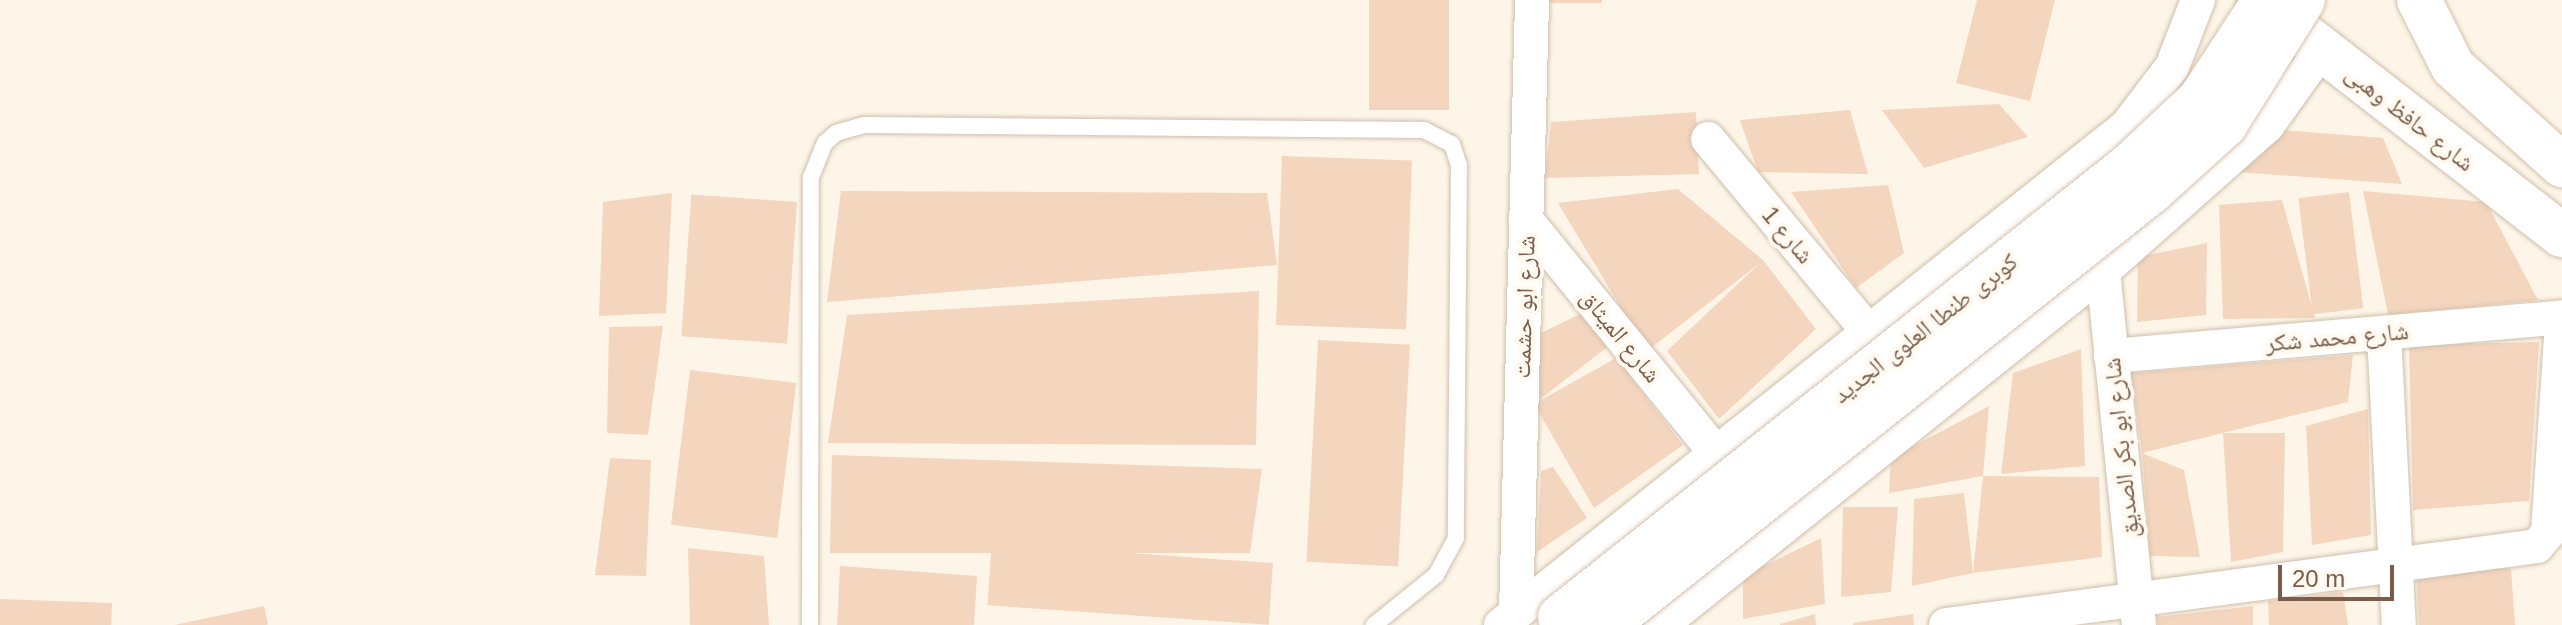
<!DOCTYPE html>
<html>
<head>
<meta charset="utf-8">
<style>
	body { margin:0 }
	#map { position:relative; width:2562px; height:625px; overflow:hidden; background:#fdf6e8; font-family:Helvetica,"Noto Naskh Arabic",sans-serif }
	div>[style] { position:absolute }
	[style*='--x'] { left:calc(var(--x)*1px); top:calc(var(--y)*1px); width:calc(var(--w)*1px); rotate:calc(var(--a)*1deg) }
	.building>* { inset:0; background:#f4d5be; transform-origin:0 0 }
	.roads { filter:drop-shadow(0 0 2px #d0beac) drop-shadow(0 0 2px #d0beac) }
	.service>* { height:16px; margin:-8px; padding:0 8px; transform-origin:8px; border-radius:8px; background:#fff }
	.minor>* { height:34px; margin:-17px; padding:0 17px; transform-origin:17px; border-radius:17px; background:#fff }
	.secondary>* { height:44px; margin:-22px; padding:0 22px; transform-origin:22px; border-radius:22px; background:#fff }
	.bridges { filter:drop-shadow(0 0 2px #d6c0ac) drop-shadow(0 0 2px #d6c0ac) }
	.secondary-bridge>* { height:44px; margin:-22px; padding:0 22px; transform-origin:22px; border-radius:22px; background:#fff }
	span { translate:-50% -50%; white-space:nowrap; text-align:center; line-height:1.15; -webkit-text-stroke:8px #fff9ef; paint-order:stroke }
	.street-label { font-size:24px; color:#795c4a }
	.scale { position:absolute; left:2278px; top:565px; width:116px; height:36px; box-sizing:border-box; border:4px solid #795c4a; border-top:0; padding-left:10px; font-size:24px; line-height:28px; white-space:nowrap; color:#795c4a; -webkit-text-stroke:6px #fff9ef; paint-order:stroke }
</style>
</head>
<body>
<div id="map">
	<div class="building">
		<i style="left:1369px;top:0;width:80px;height:110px"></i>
		<i style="left:1548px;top:0;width:54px;height:3px"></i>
		<i style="clip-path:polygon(1977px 0,2055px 0,2030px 101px,1956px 83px)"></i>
		<i style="clip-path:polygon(1999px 104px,2028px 137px,1924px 168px,1882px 110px)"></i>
		<i style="clip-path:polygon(1850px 110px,1868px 174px,1758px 172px,1740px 120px)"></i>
		<i style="clip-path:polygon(1696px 112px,1699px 174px,1545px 178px,1551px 122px)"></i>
		<i style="clip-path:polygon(2194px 123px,2383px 138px,2402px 184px,2238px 172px)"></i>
		<i style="left:1282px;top:156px;width:130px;height:169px;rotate:2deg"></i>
		<i style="clip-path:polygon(1888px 185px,1904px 253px,1856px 288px,1791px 192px)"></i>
		<i style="clip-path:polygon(1678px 189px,1763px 260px,1816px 329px,1719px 419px,1667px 351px,1760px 263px,1647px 351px,1558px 203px)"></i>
		<i style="clip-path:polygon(841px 191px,1267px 193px,1277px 265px,827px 302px)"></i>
		<i style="clip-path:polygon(2363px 191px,2486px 202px,2538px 300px,2388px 315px)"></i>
		<i style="left:2349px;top:192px;width:117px;height:51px;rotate:83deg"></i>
		<i style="clip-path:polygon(672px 193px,666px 313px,599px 316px,603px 202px)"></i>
		<i style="clip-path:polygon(2282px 200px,2315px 318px,2223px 319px,2219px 205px)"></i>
		<i style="left:797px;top:202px;width:142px;height:106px;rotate:94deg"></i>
		<i style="clip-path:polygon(2207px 243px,2206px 315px,2137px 322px,2138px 257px)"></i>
		<i style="clip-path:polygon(1259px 291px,1256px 445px,828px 443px,847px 315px)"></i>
		<i style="clip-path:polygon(1582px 313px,1611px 344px,1534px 404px,1535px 336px)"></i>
		<i style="clip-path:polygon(663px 326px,648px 435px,607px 433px,609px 327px)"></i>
		<i style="left:1318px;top:340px;width:92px;height:222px;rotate:3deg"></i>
		<i style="clip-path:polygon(2539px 342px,2529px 501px,2413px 510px,2409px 345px)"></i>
		<i style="clip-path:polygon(2081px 349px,2085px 466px,2001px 474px,2013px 373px)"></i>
		<i style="clip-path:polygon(2353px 355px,2348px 402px,2142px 453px,2131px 373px)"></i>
		<i style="clip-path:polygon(1616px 358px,1683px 445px,1594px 508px,1534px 404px)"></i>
		<i style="left:690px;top:370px;width:107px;height:156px;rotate:7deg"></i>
		<i style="clip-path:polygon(1989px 406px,1983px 476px,1889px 493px,1891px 458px)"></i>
		<i style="clip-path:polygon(2368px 409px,2371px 535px,2312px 545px,2306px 426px)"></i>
		<i style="clip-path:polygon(2223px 433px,2285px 433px,2283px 552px,2231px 562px)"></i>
		<i style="clip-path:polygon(2142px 453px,2184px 470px,2200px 557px,2150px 556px)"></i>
		<i style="clip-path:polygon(832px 455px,1262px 469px,1250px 553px,830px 553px)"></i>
		<i style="clip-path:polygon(610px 458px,651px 460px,646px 576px,595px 575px)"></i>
		<i style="clip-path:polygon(1553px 467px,1587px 518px,1537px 552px,1541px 471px)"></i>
		<i style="clip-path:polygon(1983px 476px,2099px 477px,2102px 557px,1973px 573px)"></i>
		<i style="clip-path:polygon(1964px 493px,1973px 573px,1912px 586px,1914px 499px)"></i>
		<i style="clip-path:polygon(1843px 507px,1898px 507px,1891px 592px,1841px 597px)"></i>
		<i style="clip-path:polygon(1821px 538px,1825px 604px,1743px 619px,1743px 576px)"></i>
		<i style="clip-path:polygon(688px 548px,764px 556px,769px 625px,690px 625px)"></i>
		<i style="left:1273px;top:563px;width:62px;height:282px;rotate:94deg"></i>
		<i style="clip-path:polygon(2416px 563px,2511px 569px,2515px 625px,2419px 625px)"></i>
		<i style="clip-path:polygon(840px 566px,977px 576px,974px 625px,837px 625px)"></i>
		<i style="clip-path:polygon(2343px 592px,2348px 625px,2269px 625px,2268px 601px)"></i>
		<i style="left:0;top:599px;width:112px;height:26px;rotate:2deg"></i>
		<i style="left:264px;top:606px;width:19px;height:134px;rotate:78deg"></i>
		<i style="clip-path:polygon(2253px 606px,2253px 625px,2158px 625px,2157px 617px)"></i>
		<i style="clip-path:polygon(1815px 614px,1816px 625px,1780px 625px,1780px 624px)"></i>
		<i style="clip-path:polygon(1913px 614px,1914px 625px,1853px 625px,1853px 623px)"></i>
	</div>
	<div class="roads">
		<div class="service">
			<i style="--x:810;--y:625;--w:448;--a:-89.9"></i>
			<i style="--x:811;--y:177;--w:37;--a:-68"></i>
			<i style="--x:825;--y:143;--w:15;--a:-42"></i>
			<i style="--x:836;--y:133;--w:29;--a:-16"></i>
			<i style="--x:864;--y:125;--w:560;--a:0.51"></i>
			<i style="--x:1424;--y:130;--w:31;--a:27"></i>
			<i style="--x:1452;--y:144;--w:22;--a:72"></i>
			<i style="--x:1459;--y:165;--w:373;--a:90.5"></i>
			<i style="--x:1456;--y:538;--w:42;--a:118.4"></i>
			<i style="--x:1436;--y:575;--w:80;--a:141.1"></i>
		</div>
		<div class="minor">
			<i style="--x:1708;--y:139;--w:251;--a:50.2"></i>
			<i style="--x:1526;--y:220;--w:301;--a:50.8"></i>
			<i style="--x:2103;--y:271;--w:356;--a:84.2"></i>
			<i style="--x:2384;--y:333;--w:292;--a:87.1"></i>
			<i style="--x:2111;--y:356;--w:453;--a:-4.9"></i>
			<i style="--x:1516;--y:613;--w:613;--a:-88.5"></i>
			<i style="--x:1501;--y:625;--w:801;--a:-38.56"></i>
			<i style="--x:2127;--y:126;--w:74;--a:-52.7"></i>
			<i style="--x:2172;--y:67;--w:72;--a:-68.8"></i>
			<i style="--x:1661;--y:625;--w:566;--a:-38.69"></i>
			<i style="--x:2103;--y:271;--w:219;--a:-41.5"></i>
			<i style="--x:2267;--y:126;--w:95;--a:-54.5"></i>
			<i style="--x:1946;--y:625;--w:596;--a:-7.61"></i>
			<i style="--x:2537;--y:546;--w:17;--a:-50"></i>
			<i style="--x:2548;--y:533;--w:213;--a:-86.2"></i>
		</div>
		<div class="secondary">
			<i style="--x:2260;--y:1;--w:382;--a:37.8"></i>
		</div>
	</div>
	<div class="bridges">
		<div class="secondary-bridge">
			<i style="--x:2419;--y:0;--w:75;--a:63.1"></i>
			<i style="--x:2453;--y:67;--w:147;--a:42"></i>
			<i style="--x:1560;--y:617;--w:727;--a:-38.41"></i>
			<i style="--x:2130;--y:165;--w:96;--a:-43.3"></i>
			<i style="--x:2200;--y:99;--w:118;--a:-56.7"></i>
			<i style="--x:1606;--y:625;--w:697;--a:-38.48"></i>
			<i style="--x:2152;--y:191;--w:98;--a:-42.1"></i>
			<i style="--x:2225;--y:125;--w:147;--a:-58"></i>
		</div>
	</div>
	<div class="street-label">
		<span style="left:2410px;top:118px;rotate:38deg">شارع حافظ وهبى</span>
		<span style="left:1788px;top:235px;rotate:50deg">شارع 1</span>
		<span style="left:1524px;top:307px;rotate:-88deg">شارع ابو حشمت</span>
		<span style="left:1925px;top:328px;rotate:-38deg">كوبرى طنطا العلوى الجديد</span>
		<span style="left:1621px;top:336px;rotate:51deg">شارع الميثاق</span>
		<span style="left:2337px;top:337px;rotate:-5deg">شارع محمد شكر</span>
		<span style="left:2121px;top:448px;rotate:-96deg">شارع ابو بكر الصديق</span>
	</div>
	<div class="scale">20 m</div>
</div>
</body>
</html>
